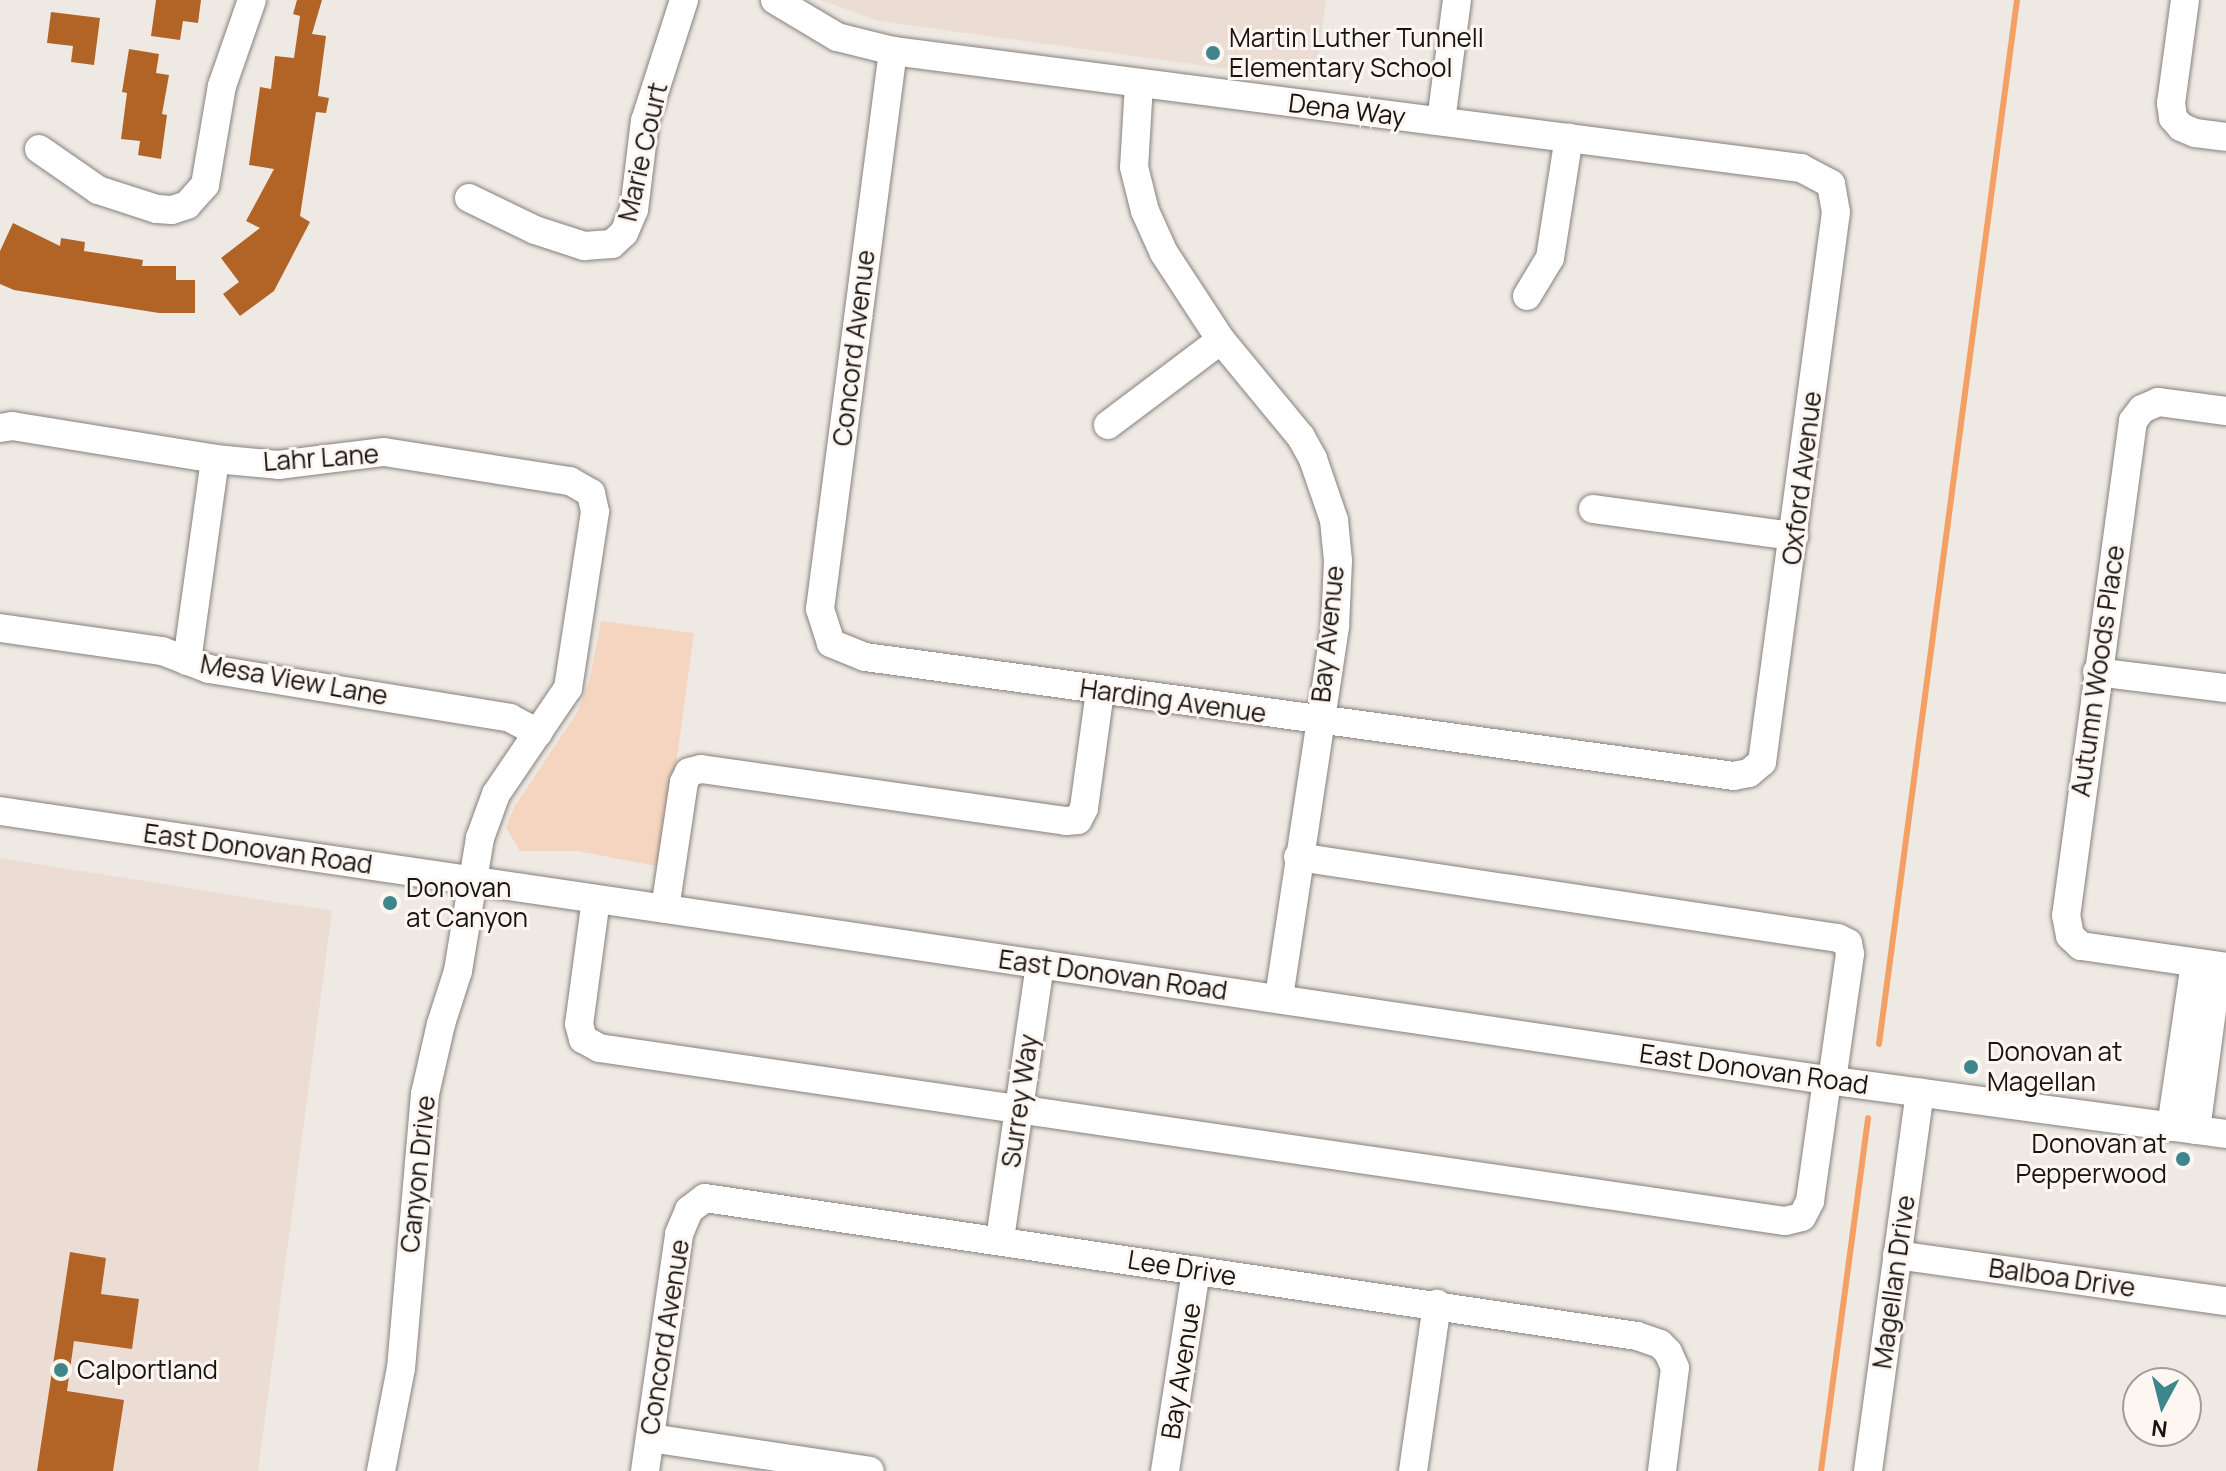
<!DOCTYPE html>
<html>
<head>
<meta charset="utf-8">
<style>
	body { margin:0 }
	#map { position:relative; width:2226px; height:1471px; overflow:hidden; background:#efe9e4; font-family:Manrope,sans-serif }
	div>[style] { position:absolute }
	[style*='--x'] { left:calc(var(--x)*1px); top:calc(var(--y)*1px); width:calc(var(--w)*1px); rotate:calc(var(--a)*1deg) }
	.built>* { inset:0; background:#ebddd4 }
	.green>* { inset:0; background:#f5d5bf }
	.stream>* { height:6px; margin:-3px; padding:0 3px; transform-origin:3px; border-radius:3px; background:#f4a065 }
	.building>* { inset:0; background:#b26426 }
	.roads { filter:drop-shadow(0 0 2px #87817d) drop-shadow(0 0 2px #87817d) }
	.minor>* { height:28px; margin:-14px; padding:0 14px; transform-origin:14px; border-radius:14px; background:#fff }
	.dots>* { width:22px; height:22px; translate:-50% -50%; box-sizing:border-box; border:4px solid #fdf6f1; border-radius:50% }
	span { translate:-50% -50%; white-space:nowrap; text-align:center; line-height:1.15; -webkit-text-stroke:6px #fdf6f1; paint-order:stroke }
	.poi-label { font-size:26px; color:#171513 }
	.left { translate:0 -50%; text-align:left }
	.right { translate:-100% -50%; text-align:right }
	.street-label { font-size:26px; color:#171513 }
	.north { position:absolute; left:2122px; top:1367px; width:80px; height:80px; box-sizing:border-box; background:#fdf6f1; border:2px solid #a19c98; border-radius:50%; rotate:187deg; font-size:22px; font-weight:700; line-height:32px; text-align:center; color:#171513 }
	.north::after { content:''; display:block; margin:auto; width:28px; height:36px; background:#3e868c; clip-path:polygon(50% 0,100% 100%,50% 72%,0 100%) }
</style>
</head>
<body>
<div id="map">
	<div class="built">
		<i style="clip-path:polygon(821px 0,1326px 0,1315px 81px,879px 21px)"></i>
		<i style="clip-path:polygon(0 858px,332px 911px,258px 1471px,0 1471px)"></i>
	</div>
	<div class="green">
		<i style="clip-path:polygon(601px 621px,694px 633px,662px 867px,577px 851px,520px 851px,506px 828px,514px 807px,577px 713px,589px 682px)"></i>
	</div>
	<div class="stream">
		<i style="--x:1879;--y:1044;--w:1053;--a:-82.47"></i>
		<i style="--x:1821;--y:1471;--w:356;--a:-82.4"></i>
	</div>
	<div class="building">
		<i style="clip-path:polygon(156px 0,201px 0,198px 23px,183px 21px,180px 40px,151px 36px)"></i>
		<i style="clip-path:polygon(297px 0,322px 0,312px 34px,326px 36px,318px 96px,329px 98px,326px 113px,316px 112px,300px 216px,310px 222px,274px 291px,240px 316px,223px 294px,239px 282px,221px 258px,260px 228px,246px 221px,274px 169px,249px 165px,260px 87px,271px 89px,275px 56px,294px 58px,300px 16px,293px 14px)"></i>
		<i style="clip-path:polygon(51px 12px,100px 18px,94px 65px,71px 62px,73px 46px,47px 43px)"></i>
		<i style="clip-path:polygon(129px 49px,159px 54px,156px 73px,169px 75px,162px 114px,167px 115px,161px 159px,138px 155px,140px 141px,121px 139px,127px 93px,122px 92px)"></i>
		<i style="clip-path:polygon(13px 223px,60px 246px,61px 238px,85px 242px,84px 251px,143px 260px,142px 266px,176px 266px,176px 280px,195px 280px,195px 313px,159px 313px,14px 290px,0 284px,0 251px)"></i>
		<i style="clip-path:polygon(70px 1252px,106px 1258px,101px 1294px,139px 1299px,132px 1349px,74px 1341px,67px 1391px,124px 1400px,113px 1471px,37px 1471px)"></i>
	</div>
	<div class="roads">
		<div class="minor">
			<i style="--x:775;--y:0;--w:72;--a:30.8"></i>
			<i style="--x:837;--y:37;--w:58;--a:14"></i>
			<i style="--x:893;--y:51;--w:916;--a:7.34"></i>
			<i style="--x:1801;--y:168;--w:34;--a:28"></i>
			<i style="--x:1831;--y:184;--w:28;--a:80"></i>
			<i style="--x:1836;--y:212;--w:555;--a:97.66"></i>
			<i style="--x:1762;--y:762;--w:17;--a:140"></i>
			<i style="--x:1749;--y:773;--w:15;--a:169"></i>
			<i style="--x:1734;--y:776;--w:877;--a:-172.2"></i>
			<i style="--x:865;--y:657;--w:37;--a:-158"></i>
			<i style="--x:831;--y:643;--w:36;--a:-108"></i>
			<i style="--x:820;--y:609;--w:563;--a:-82.55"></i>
			<i style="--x:2185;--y:0;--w:104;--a:97.7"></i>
			<i style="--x:2171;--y:103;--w:15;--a:82"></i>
			<i style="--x:2173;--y:118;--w:12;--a:48"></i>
			<i style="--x:2181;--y:127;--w:15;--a:23"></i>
			<i style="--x:2195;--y:133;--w:31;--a:7"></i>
			<i style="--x:1139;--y:84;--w:83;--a:93.4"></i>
			<i style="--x:1134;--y:167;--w:45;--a:76"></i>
			<i style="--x:1145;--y:211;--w:46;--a:65.7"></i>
			<i style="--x:1164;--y:253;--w:104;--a:56.8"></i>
			<i style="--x:1221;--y:340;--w:126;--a:50.5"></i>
			<i style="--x:1301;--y:437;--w:25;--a:61"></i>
			<i style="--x:1313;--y:459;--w:65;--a:71"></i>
			<i style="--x:1334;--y:520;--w:41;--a:84.4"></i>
			<i style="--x:1338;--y:561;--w:66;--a:92.6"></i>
			<i style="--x:1335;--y:627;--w:376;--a:98.6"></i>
			<i style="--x:1441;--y:121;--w:122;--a:-82.5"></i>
			<i style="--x:39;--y:149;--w:72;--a:34.8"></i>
			<i style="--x:98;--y:190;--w:62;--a:17.9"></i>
			<i style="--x:157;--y:209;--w:15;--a:4"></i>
			<i style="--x:172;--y:210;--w:16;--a:-18"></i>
			<i style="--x:187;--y:205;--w:27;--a:-48"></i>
			<i style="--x:205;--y:185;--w:100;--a:-80.3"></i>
			<i style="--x:222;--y:86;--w:91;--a:-70.8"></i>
			<i style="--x:469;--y:198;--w:73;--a:25.9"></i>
			<i style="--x:535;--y:230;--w:52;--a:18.1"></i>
			<i style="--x:584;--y:246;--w:28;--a:-4"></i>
			<i style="--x:612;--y:244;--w:16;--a:-43"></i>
			<i style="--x:624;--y:233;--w:25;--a:-67"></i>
			<i style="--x:634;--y:210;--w:90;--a:-83"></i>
			<i style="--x:645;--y:121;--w:127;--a:-72.1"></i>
			<i style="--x:1527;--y:296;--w:44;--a:-58.8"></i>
			<i style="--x:1550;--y:258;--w:122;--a:-81.1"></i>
			<i style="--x:2226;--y:411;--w:69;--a:-172.5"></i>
			<i style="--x:2158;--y:402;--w:17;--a:156"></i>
			<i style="--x:2142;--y:409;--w:15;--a:127"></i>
			<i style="--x:2133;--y:421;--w:499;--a:97.7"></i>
			<i style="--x:2066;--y:915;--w:21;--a:79"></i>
			<i style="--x:2070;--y:936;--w:15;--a:42"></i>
			<i style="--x:2081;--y:946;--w:147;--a:8.2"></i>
			<i style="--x:1108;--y:425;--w:141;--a:-37"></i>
			<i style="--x:0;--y:428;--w:12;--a:-9"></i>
			<i style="--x:12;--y:426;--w:206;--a:9.2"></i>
			<i style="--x:215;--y:459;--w:63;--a:5.4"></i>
			<i style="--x:278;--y:465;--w:107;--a:-7"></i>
			<i style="--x:384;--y:452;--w:188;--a:8.9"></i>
			<i style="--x:570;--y:481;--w:24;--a:30"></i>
			<i style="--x:591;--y:493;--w:19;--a:78"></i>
			<i style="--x:595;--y:512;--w:178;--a:98.7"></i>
			<i style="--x:568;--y:688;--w:128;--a:124.2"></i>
			<i style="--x:496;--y:794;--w:47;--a:110"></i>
			<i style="--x:480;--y:838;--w:135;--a:99.4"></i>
			<i style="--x:458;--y:971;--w:56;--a:107.8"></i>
			<i style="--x:441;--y:1024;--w:72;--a:102.9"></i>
			<i style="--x:425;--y:1094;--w:275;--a:95"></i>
			<i style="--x:401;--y:1368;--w:105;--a:101"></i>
			<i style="--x:1593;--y:509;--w:203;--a:7.7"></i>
			<i style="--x:0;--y:628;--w:164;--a:8.1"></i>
			<i style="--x:162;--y:651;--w:50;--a:21"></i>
			<i style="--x:209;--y:669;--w:305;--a:9.2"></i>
			<i style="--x:510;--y:718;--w:32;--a:28"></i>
			<i style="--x:187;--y:661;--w:204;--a:-82.1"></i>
			<i style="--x:2097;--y:672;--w:130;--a:7.1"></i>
			<i style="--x:0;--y:811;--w:1847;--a:8.38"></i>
			<i style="--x:1827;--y:1080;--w:403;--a:7.7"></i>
			<i style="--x:1298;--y:857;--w:546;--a:8.53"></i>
			<i style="--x:1838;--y:938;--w:11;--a:27"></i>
			<i style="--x:1848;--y:943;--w:11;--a:80"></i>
			<i style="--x:1850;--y:954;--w:127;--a:98.1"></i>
			<i style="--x:596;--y:899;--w:126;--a:97.7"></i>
			<i style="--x:579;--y:1024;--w:16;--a:75"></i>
			<i style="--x:583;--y:1039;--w:18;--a:29"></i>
			<i style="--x:599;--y:1048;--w:1199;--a:8.3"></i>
			<i style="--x:1785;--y:1221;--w:17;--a:-13"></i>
			<i style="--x:1802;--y:1217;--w:18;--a:-63"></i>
			<i style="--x:1810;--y:1201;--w:122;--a:-82"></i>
			<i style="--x:665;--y:909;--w:128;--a:-81.5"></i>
			<i style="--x:684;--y:782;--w:11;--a:-63"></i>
			<i style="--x:689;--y:772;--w:12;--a:-14"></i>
			<i style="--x:701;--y:769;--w:369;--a:8.1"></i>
			<i style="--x:1066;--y:821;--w:12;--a:-5"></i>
			<i style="--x:1078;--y:820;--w:13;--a:-63"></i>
			<i style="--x:1084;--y:808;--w:118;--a:-82.2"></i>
			<i style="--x:2171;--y:1127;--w:166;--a:-81.7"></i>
			<i style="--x:2196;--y:1130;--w:165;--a:-82.4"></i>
			<i style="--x:1000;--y:1239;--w:278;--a:-81.7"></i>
			<i style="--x:1897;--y:1255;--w:332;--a:8"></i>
			<i style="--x:650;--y:1438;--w:222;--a:8.5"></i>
			<i style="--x:645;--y:1471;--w:239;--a:-81.8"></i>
			<i style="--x:679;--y:1234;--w:26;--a:-67"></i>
			<i style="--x:689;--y:1210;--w:20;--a:-37"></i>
			<i style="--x:705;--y:1198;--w:942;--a:8.42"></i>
			<i style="--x:1637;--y:1336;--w:24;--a:19"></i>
			<i style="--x:1660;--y:1344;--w:11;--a:45"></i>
			<i style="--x:1668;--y:1352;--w:17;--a:66"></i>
			<i style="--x:1675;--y:1368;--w:104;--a:97.2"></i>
			<i style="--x:1165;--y:1471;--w:203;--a:-81.2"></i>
			<i style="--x:1413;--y:1471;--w:169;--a:-81.8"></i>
			<i style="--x:1868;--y:1471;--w:382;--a:-82.2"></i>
		</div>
	</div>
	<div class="dots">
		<i style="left:1213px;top:53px;background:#3e868c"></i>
		<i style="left:390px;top:903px;background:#3e868c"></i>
		<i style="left:1971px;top:1067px;background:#3e868c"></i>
		<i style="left:2183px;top:1159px;background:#3e868c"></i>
		<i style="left:61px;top:1370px;background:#3e868c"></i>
	</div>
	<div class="poi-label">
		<span class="left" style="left:1229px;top:53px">Martin Luther Tunnell<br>Elementary School</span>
		<span class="left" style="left:406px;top:903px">Donovan<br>at Canyon</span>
		<span class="left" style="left:1987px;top:1067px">Donovan at<br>Magellan</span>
		<span class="right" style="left:2167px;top:1159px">Donovan at<br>Pepperwood</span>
		<span class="left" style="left:77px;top:1370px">Calportland</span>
	</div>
	<div class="street-label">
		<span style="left:1347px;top:110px;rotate:7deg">Dena Way</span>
		<span style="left:643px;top:152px;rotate:-77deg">Marie Court</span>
		<span style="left:854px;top:348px;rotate:-83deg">Concord Avenue</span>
		<span style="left:321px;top:458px;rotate:-4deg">Lahr Lane</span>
		<span style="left:1802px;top:478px;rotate:-83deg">Oxford Avenue</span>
		<span style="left:1328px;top:634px;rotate:-84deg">Bay Avenue</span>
		<span style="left:2098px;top:671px;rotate:-82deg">Autumn Woods Place</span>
		<span style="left:294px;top:680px;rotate:10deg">Mesa View Lane</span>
		<span style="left:1173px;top:701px;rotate:8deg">Harding Avenue</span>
		<span style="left:258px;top:849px;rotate:8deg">East Donovan Road</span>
		<span style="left:1113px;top:975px;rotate:8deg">East Donovan Road</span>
		<span style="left:1754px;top:1069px;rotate:8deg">East Donovan Road</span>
		<span style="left:1020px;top:1101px;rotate:-82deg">Surrey Way</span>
		<span style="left:418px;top:1174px;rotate:-84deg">Canyon Drive</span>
		<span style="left:1182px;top:1268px;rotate:9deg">Lee Drive</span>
		<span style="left:2062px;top:1278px;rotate:8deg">Balboa Drive</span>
		<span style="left:1894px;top:1282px;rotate:-82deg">Magellan Drive</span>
		<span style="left:665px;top:1337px;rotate:-81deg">Concord Avenue</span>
		<span style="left:1181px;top:1371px;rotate:-81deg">Bay Avenue</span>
	</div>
	<div class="north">N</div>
</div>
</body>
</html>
